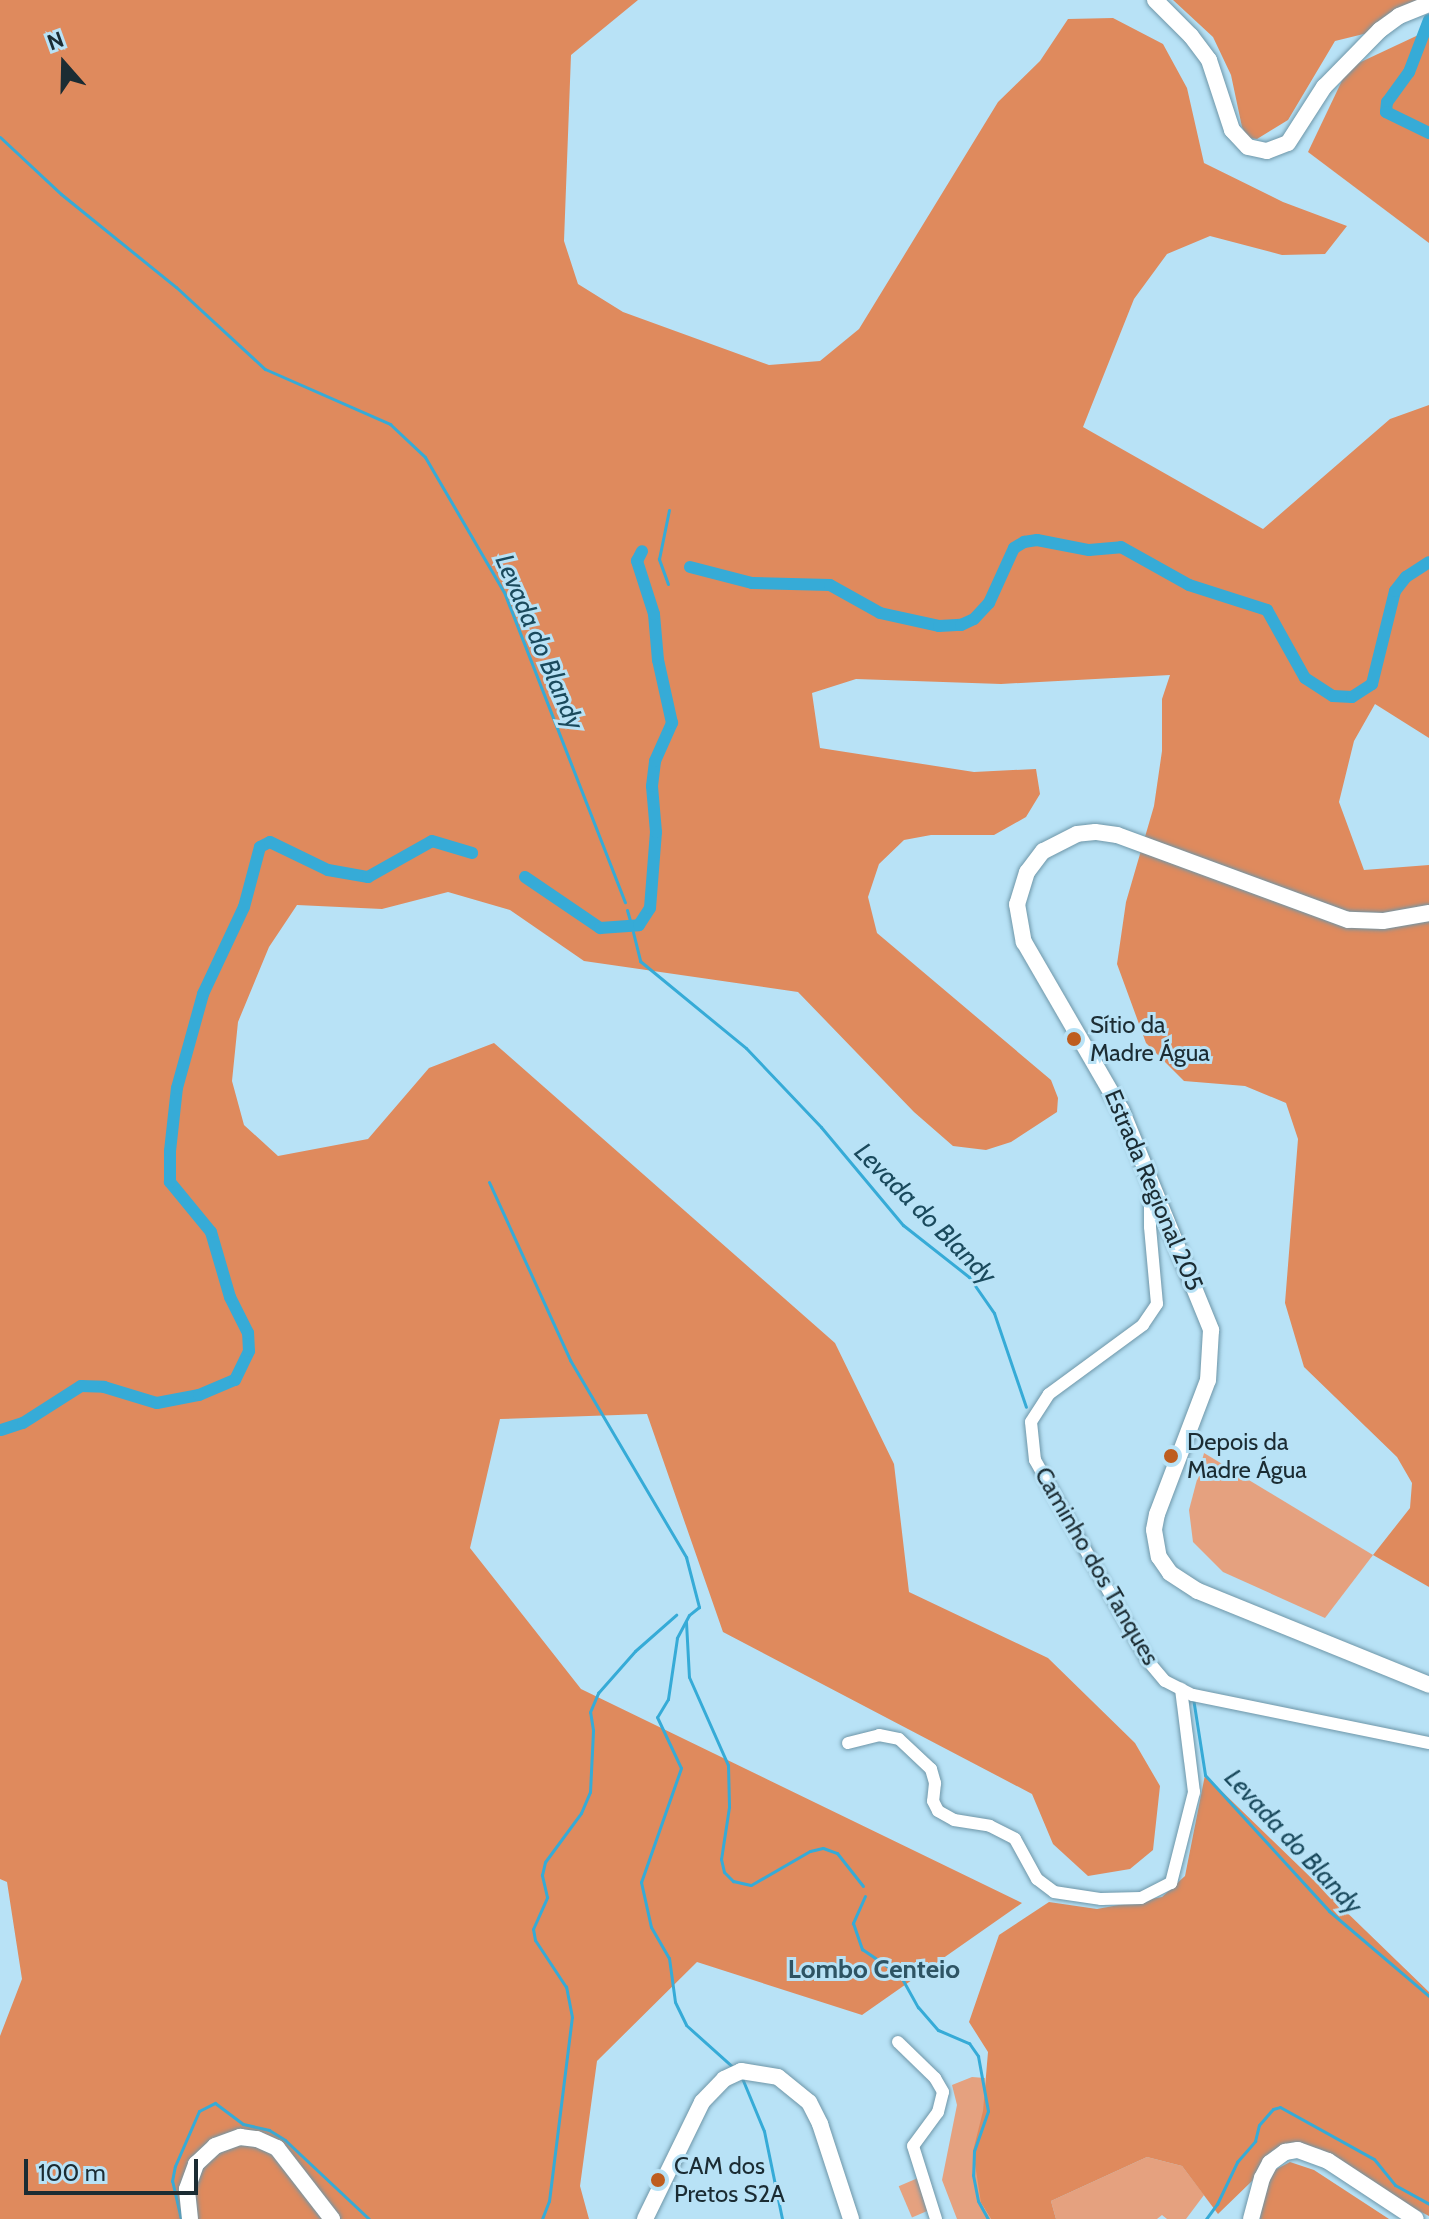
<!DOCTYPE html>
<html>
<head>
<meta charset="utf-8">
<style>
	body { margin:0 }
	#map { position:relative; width:1429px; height:2219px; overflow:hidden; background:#b8e2f6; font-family:Cabin,sans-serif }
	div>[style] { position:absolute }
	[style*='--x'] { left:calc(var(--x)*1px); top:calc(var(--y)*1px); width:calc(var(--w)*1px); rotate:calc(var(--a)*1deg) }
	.green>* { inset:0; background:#e5a17f; transform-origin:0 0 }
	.forest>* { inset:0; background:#df8a5d }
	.stream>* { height:3px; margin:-1.5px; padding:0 1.5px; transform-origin:1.5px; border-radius:1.5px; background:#36abd7 }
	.canal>* { height:12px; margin:-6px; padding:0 6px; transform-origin:6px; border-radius:6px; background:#36abd7 }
	.roads { filter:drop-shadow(0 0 2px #6e96a8) drop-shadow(0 0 2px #6e96a8) }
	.street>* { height:12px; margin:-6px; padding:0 6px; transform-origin:6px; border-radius:6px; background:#fff }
	.secondary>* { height:16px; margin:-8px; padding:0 8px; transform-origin:8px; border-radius:8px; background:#fff }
	.dots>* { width:22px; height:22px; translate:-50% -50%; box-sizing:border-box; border:4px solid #b8e2f6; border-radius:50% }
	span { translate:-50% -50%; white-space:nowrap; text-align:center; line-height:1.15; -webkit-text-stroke:6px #b8e2f6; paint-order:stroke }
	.poi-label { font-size:24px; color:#1b2c33 }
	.left { translate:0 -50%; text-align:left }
	.street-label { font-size:24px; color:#1b2c33 }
	.water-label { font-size:26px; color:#1a4a5d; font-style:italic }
	.neighbourhood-label { font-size:26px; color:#2e5464; font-weight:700 }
	.north { position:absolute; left:24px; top:24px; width:80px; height:80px; -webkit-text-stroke:6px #b8e2f6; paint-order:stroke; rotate:340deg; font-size:22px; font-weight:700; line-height:32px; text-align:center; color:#1b2c33 }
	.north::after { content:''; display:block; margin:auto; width:28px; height:36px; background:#1b2c33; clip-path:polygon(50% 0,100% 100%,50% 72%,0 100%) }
	.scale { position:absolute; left:24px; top:2159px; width:174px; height:36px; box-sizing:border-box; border:4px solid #1b2c33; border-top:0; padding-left:10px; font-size:24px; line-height:28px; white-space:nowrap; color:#1b2c33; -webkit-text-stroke:6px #b8e2f6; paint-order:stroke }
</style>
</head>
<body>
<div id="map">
	<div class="green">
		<i style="clip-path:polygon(1204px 1453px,1373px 1555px,1325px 1618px,1223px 1572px,1193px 1542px,1189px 1510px)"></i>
		<i style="clip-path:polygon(972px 2077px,985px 2078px,981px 2203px,991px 2219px,957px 2219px,942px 2180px,957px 2105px,952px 2085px)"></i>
		<i style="clip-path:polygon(1147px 2157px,1182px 2166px,1204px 2195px,1186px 2219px,1167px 2219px,1162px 2215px,1157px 2219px,1056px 2219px,1051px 2201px)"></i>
		<i style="left:918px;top:2178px;width:34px;height:21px;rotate:67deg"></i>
	</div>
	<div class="forest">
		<i style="clip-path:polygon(0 0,638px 0,571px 55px,564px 241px,578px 284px,623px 312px,769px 365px,820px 361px,859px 329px,998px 102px,1040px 61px,1068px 19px,1113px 18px,1163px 44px,1187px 88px,1204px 163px,1283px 202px,1347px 226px,1325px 254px,1282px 255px,1210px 236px,1167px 254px,1134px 299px,1083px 427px,1263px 529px,1390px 419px,1429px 405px,1429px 738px,1375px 704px,1354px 741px,1339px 802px,1364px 870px,1429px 865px,1429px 1587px,1373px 1555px,1410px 1508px,1412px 1483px,1397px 1457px,1304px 1367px,1285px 1303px,1298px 1139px,1286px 1103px,1245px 1086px,1184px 1081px,1146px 1043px,1117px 964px,1126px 902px,1154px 806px,1162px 751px,1162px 699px,1170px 675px,1001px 684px,856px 679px,812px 693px,820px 748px,974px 772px,1036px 769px,1040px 794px,1026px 817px,994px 835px,931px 835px,904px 840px,879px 864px,868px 897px,877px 933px,1051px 1080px,1058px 1098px,1057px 1112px,1011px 1142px,986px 1150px,953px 1146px,914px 1112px,798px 992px,584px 961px,510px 910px,448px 892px,382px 909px,297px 905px,269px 947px,238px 1022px,232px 1081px,244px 1125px,278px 1156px,368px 1139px,429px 1068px,494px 1043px,835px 1343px,894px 1464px,909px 1592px,1048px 1658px,1135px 1743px,1160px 1786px,1153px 1850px,1130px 1869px,1088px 1876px,1053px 1844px,1032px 1794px,723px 1632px,647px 1414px,500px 1419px,470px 1548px,581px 1689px,1022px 1903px,862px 2015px,697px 1962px,597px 2061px,580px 2186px,589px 2219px,0 2219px,0 2036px,22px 1979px,7px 1882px,0 1879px)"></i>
		<i style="clip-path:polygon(1173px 0,1429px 0,1380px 30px,1335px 41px,1288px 120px,1257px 139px,1248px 138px,1242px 127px,1231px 75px,1213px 37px)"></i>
		<i style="clip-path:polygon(1429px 30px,1429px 243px,1308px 152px,1348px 68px)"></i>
		<i style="clip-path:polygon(1205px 1775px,1429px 1992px,1429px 2216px,1396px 2199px,1320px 2149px,1295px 2144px,1272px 2151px,1252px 2181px,1218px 2214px,1182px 2166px,1147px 2157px,1051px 2201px,1056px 2219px,991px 2219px,981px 2203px,973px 2151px,983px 2111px,988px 2052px,969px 2022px,999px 1935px,1049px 1902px,1097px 1909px,1162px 1897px,1185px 1876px)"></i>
		<i style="clip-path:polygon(1290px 2162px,1314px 2170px,1389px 2219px,1260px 2219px,1262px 2183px,1271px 2172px)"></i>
	</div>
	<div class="stream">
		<i style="--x:0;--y:137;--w:83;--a:43.1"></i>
		<i style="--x:61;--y:194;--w:148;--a:39"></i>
		<i style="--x:176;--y:287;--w:121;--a:42.7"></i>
		<i style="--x:265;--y:369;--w:137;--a:23.7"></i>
		<i style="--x:390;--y:424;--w:48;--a:43.3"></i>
		<i style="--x:425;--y:457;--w:156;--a:59.7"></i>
		<i style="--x:504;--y:592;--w:333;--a:68.7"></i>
		<i style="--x:668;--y:584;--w:27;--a:-110"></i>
		<i style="--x:659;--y:559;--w:50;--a:-78.5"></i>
		<i style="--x:627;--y:910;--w:15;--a:74"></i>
		<i style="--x:633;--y:932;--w:30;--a:76"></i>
		<i style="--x:640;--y:961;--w:137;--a:39.4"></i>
		<i style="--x:746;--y:1048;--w:109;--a:46.5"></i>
		<i style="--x:821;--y:1127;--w:128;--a:50.1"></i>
		<i style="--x:903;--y:1225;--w:84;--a:38.2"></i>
		<i style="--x:969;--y:1277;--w:44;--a:55.2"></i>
		<i style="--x:994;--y:1313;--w:99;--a:71.2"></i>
		<i style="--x:489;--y:1182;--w:196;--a:65.5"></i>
		<i style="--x:570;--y:1360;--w:229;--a:59.5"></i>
		<i style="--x:686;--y:1557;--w:52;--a:75.4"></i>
		<i style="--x:699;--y:1607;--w:13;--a:141"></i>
		<i style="--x:689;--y:1615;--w:26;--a:118"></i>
		<i style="--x:677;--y:1638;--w:62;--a:98.4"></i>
		<i style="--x:668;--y:1699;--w:21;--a:121"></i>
		<i style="--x:657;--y:1717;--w:56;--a:64.8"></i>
		<i style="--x:681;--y:1768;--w:121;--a:109.3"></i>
		<i style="--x:641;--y:1882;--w:46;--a:77.5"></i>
		<i style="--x:651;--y:1927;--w:36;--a:60"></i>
		<i style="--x:669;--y:1958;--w:44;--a:82.2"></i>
		<i style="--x:675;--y:2002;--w:25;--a:64"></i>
		<i style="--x:686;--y:2025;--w:66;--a:41.9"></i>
		<i style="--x:686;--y:1622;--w:55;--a:86.9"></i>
		<i style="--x:689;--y:1677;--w:96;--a:66.1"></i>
		<i style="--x:728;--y:1765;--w:42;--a:88.6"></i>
		<i style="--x:729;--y:1807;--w:53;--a:98.7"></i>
		<i style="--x:721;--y:1859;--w:13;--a:77"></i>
		<i style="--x:724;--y:1872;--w:13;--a:45"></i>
		<i style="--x:733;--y:1881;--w:18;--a:13"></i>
		<i style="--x:751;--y:1885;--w:68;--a:-30"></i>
		<i style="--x:810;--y:1851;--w:13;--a:-13"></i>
		<i style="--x:823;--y:1848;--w:15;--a:20"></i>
		<i style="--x:837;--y:1853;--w:42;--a:51.8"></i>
		<i style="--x:1193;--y:1698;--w:78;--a:81.1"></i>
		<i style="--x:1205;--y:1775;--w:184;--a:47.6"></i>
		<i style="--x:1329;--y:1911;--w:131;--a:40.4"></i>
		<i style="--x:865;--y:1896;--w:30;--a:114"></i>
		<i style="--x:853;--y:1923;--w:28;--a:71"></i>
		<i style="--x:862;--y:1949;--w:46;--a:34.4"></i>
		<i style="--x:900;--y:1975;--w:37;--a:61"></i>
		<i style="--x:918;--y:2007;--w:30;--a:49"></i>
		<i style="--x:938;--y:2030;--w:34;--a:23"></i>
		<i style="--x:969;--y:2043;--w:16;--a:55"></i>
		<i style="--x:978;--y:2056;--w:56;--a:79.7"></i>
		<i style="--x:988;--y:2111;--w:42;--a:109.3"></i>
		<i style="--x:974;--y:2151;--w:24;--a:92"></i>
		<i style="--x:973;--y:2175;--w:26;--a:79"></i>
		<i style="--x:978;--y:2201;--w:21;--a:61"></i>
		<i style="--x:742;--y:2078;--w:57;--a:67.5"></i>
		<i style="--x:764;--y:2131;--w:90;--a:78.4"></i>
		<i style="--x:181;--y:2219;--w:39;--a:-103"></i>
		<i style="--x:172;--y:2181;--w:15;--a:-79"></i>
		<i style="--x:175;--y:2166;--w:60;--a:-66.4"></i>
		<i style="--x:199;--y:2111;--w:18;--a:-27"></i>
		<i style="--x:215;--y:2103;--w:35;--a:37"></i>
		<i style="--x:243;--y:2124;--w:27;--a:13"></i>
		<i style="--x:269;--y:2130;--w:19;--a:32"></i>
		<i style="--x:285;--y:2140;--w:115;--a:43.2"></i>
		<i style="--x:542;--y:2219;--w:19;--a:-69"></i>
		<i style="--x:549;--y:2201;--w:185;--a:-82.9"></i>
		<i style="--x:572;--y:2017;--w:31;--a:-101"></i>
		<i style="--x:566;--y:1987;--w:56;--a:-123.4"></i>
		<i style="--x:535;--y:1940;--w:11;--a:-100"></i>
		<i style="--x:533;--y:1929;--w:35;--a:-66"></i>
		<i style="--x:547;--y:1897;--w:23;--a:-103"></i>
		<i style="--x:542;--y:1875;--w:13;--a:-77"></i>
		<i style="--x:545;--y:1862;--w:61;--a:-53.7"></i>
		<i style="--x:581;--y:1813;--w:23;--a:-67"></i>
		<i style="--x:590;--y:1792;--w:62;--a:-87.2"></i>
		<i style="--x:593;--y:1730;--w:18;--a:-99"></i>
		<i style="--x:590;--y:1712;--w:21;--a:-67"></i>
		<i style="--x:598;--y:1693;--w:56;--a:-48.6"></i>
		<i style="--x:635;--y:1651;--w:55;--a:-41.3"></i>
		<i style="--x:1206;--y:2219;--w:19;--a:-54"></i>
		<i style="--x:1217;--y:2204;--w:47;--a:-64.5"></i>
		<i style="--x:1237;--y:2162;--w:28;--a:-49"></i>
		<i style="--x:1255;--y:2141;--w:16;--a:-76"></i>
		<i style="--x:1259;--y:2125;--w:21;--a:-49"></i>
		<i style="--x:1273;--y:2109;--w:7;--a:-16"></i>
		<i style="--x:1280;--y:2107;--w:107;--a:29"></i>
		<i style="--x:1374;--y:2159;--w:33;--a:51"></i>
		<i style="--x:1395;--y:2185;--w:39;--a:29"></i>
	</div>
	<div class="canal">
		<i style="--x:1429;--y:20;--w:56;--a:111"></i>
		<i style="--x:1409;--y:72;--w:37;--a:126"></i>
		<i style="--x:1387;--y:102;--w:10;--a:96"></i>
		<i style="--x:1386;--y:112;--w:48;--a:26"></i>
		<i style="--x:690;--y:567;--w:64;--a:14.5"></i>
		<i style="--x:752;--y:583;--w:78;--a:1.5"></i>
		<i style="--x:830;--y:585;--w:57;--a:29.2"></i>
		<i style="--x:880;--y:613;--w:60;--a:12.4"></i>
		<i style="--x:939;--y:626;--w:22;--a:-3"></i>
		<i style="--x:961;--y:625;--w:14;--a:-25"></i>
		<i style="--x:974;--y:619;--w:22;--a:-47"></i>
		<i style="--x:989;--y:603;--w:60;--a:-65.6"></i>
		<i style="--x:1014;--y:548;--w:12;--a:-31"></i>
		<i style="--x:1024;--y:542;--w:13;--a:-9"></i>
		<i style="--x:1037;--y:540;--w:53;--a:10.9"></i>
		<i style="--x:1089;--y:550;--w:32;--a:-5"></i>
		<i style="--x:1121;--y:547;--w:78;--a:29.2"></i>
		<i style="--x:1189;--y:585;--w:82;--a:17.8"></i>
		<i style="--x:1267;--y:610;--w:78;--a:60.8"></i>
		<i style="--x:1305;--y:678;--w:33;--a:33"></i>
		<i style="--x:1333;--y:696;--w:19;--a:3"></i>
		<i style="--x:1352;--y:697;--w:24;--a:-33"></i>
		<i style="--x:1372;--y:684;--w:96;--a:-76.1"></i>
		<i style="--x:1395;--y:591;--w:18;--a:-52"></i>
		<i style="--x:1406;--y:577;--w:27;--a:-33"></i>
		<i style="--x:525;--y:877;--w:91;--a:34.2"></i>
		<i style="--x:600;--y:928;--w:39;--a:-4"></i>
		<i style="--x:639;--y:925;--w:20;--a:-57"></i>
		<i style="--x:650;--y:908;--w:76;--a:-85.5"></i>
		<i style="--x:656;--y:832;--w:46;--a:-95"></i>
		<i style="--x:652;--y:786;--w:25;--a:-83"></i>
		<i style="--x:655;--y:761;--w:42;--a:-65.9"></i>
		<i style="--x:672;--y:723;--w:65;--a:-102.5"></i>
		<i style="--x:658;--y:660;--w:46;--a:-95"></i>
		<i style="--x:654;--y:614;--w:56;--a:-107.8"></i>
		<i style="--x:637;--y:561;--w:11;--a:-63"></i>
		<i style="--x:1;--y:1430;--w:23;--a:-18"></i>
		<i style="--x:23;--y:1423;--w:69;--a:-32.5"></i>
		<i style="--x:81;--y:1386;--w:23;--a:2"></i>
		<i style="--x:104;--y:1387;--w:55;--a:16.8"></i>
		<i style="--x:157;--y:1403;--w:43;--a:-10.8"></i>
		<i style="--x:199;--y:1395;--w:39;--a:-23"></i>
		<i style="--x:235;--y:1380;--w:32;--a:-64"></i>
		<i style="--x:249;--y:1351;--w:18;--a:-93"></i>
		<i style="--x:248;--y:1333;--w:40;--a:-116.6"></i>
		<i style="--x:230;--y:1297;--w:68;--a:-106.3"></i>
		<i style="--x:211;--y:1232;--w:65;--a:-129.4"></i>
		<i style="--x:170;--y:1182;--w:31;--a:-90"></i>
		<i style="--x:170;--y:1151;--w:63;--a:-83.7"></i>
		<i style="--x:177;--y:1088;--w:98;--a:-74.5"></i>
		<i style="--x:203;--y:994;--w:96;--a:-64.8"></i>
		<i style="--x:244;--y:907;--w:62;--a:-75.1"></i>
		<i style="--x:260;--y:847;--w:11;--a:-27"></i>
		<i style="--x:270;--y:842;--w:64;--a:25.8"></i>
		<i style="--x:328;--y:870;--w:41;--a:9.9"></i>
		<i style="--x:368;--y:877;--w:73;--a:-29.4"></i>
		<i style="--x:432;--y:841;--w:42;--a:16.7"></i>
	</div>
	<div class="roads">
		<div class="street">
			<i style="--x:1155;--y:1189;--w:10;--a:119"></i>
			<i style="--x:1150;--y:1198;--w:29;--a:90"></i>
			<i style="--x:1150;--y:1227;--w:77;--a:84.8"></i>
			<i style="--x:1157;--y:1304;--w:25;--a:124"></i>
			<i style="--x:1143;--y:1325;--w:117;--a:143.7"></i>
			<i style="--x:1049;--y:1394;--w:33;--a:123"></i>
			<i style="--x:1031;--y:1422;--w:38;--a:84"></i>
			<i style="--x:1035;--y:1460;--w:231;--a:60.7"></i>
			<i style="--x:1148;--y:1661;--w:26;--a:50"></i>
			<i style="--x:1165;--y:1681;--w:31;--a:27"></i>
			<i style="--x:1193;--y:1695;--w:241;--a:11.5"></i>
			<i style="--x:848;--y:1743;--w:32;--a:-14"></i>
			<i style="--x:879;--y:1735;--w:20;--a:11"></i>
			<i style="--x:899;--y:1739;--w:44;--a:43.2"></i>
			<i style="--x:931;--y:1769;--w:15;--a:74"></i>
			<i style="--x:935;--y:1783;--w:18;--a:96"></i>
			<i style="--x:933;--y:1801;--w:11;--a:63"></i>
			<i style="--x:938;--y:1811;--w:18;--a:29"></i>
			<i style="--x:954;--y:1820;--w:36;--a:9"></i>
			<i style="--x:990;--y:1826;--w:28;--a:27"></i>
			<i style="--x:1015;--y:1839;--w:46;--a:61.2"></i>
			<i style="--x:1037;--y:1879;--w:21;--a:37"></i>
			<i style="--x:1054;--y:1892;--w:48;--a:8.5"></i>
			<i style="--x:1101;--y:1899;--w:40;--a:-1.4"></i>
			<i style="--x:1141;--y:1898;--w:34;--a:-27"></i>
			<i style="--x:1171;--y:1883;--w:94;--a:-75.8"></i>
			<i style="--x:1194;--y:1792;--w:104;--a:-97.2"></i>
			<i style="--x:898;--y:2042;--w:52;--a:44.2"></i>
			<i style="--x:935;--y:2078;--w:16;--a:60"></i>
			<i style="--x:943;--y:2092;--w:21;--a:104"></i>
			<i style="--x:938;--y:2112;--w:42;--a:126.3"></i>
			<i style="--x:913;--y:2146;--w:77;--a:72.5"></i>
		</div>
		<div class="secondary">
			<i style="--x:1155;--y:0;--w:51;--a:45"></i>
			<i style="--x:1191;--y:36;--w:30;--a:53"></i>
			<i style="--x:1209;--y:60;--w:74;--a:71.8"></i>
			<i style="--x:1232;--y:130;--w:23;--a:47"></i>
			<i style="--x:1248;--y:147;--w:19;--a:12"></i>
			<i style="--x:1267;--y:151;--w:22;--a:-21"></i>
			<i style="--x:1288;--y:143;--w:67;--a:-57.3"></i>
			<i style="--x:1324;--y:87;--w:80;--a:-45.5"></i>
			<i style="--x:1380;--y:30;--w:24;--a:-36"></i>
			<i style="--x:1399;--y:16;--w:32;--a:-22"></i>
			<i style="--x:1429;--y:913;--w:47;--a:170.1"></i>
			<i style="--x:1383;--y:921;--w:35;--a:-178"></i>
			<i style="--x:1348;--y:920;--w:246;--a:-159.8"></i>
			<i style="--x:1117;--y:835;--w:22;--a:-172"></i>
			<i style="--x:1095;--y:832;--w:18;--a:174"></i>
			<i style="--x:1077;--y:834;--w:38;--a:153"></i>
			<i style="--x:1043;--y:851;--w:26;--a:127"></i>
			<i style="--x:1027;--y:872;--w:34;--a:107"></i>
			<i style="--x:1017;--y:904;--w:39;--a:80"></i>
			<i style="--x:1024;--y:942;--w:193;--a:59.9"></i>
			<i style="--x:1121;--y:1109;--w:239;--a:67.8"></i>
			<i style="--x:1211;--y:1330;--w:50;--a:93.4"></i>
			<i style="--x:1208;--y:1380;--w:143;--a:110.8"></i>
			<i style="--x:1157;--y:1514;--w:16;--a:101"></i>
			<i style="--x:1154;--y:1530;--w:27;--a:80"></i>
			<i style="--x:1159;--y:1557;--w:19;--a:55"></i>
			<i style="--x:1170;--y:1573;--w:33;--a:33"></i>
			<i style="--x:1198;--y:1591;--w:249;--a:22.1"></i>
			<i style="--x:190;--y:2219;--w:30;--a:-96"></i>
			<i style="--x:187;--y:2189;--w:27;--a:-70"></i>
			<i style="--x:196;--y:2164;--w:26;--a:-43"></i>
			<i style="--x:215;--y:2146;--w:27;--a:-20"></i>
			<i style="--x:240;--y:2137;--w:17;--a:7"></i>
			<i style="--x:257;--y:2139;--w:22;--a:24"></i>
			<i style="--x:277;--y:2148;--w:90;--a:52.2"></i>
			<i style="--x:645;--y:2219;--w:130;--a:-64"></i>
			<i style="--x:702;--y:2102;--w:32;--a:-46"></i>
			<i style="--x:724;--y:2079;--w:19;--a:-25"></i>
			<i style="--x:741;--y:2071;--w:37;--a:9"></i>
			<i style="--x:778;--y:2077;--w:40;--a:39"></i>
			<i style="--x:809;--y:2102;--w:25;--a:63"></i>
			<i style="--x:820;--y:2124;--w:100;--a:71.9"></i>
			<i style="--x:1251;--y:2219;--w:42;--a:-75"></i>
			<i style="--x:1262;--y:2178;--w:17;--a:-62"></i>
			<i style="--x:1270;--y:2163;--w:19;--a:-36"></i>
			<i style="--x:1285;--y:2152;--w:13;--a:-9"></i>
			<i style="--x:1298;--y:2150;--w:32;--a:20"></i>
			<i style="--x:1328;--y:2161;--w:105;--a:33.4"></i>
		</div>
	</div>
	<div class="dots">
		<i style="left:1074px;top:1039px;background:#be5d1f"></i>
		<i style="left:1171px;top:1456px;background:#be5d1f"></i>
		<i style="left:658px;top:2180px;background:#be5d1f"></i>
	</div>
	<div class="poi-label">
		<span class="left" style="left:1090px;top:1039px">Sítio da<br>Madre Água</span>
		<span class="left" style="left:1187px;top:1456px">Depois da<br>Madre Água</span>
		<span class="left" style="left:674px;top:2180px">CAM dos<br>Pretos S2A</span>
	</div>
	<div class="street-label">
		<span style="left:1154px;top:1190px;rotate:67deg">Estrada Regional 205</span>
		<span style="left:1097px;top:1566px;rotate:60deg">Caminho dos Tanques</span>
	</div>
	<div class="water-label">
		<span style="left:539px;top:642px;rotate:67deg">Levada do Blandy</span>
		<span style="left:925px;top:1214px;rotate:45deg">Levada do Blandy</span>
		<span style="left:1293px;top:1842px;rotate:47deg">Levada do Blandy</span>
	</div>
	<div class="neighbourhood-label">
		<span style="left:874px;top:1970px">Lombo Centeio</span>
	</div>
	<div class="north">N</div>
	<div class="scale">100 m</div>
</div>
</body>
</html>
